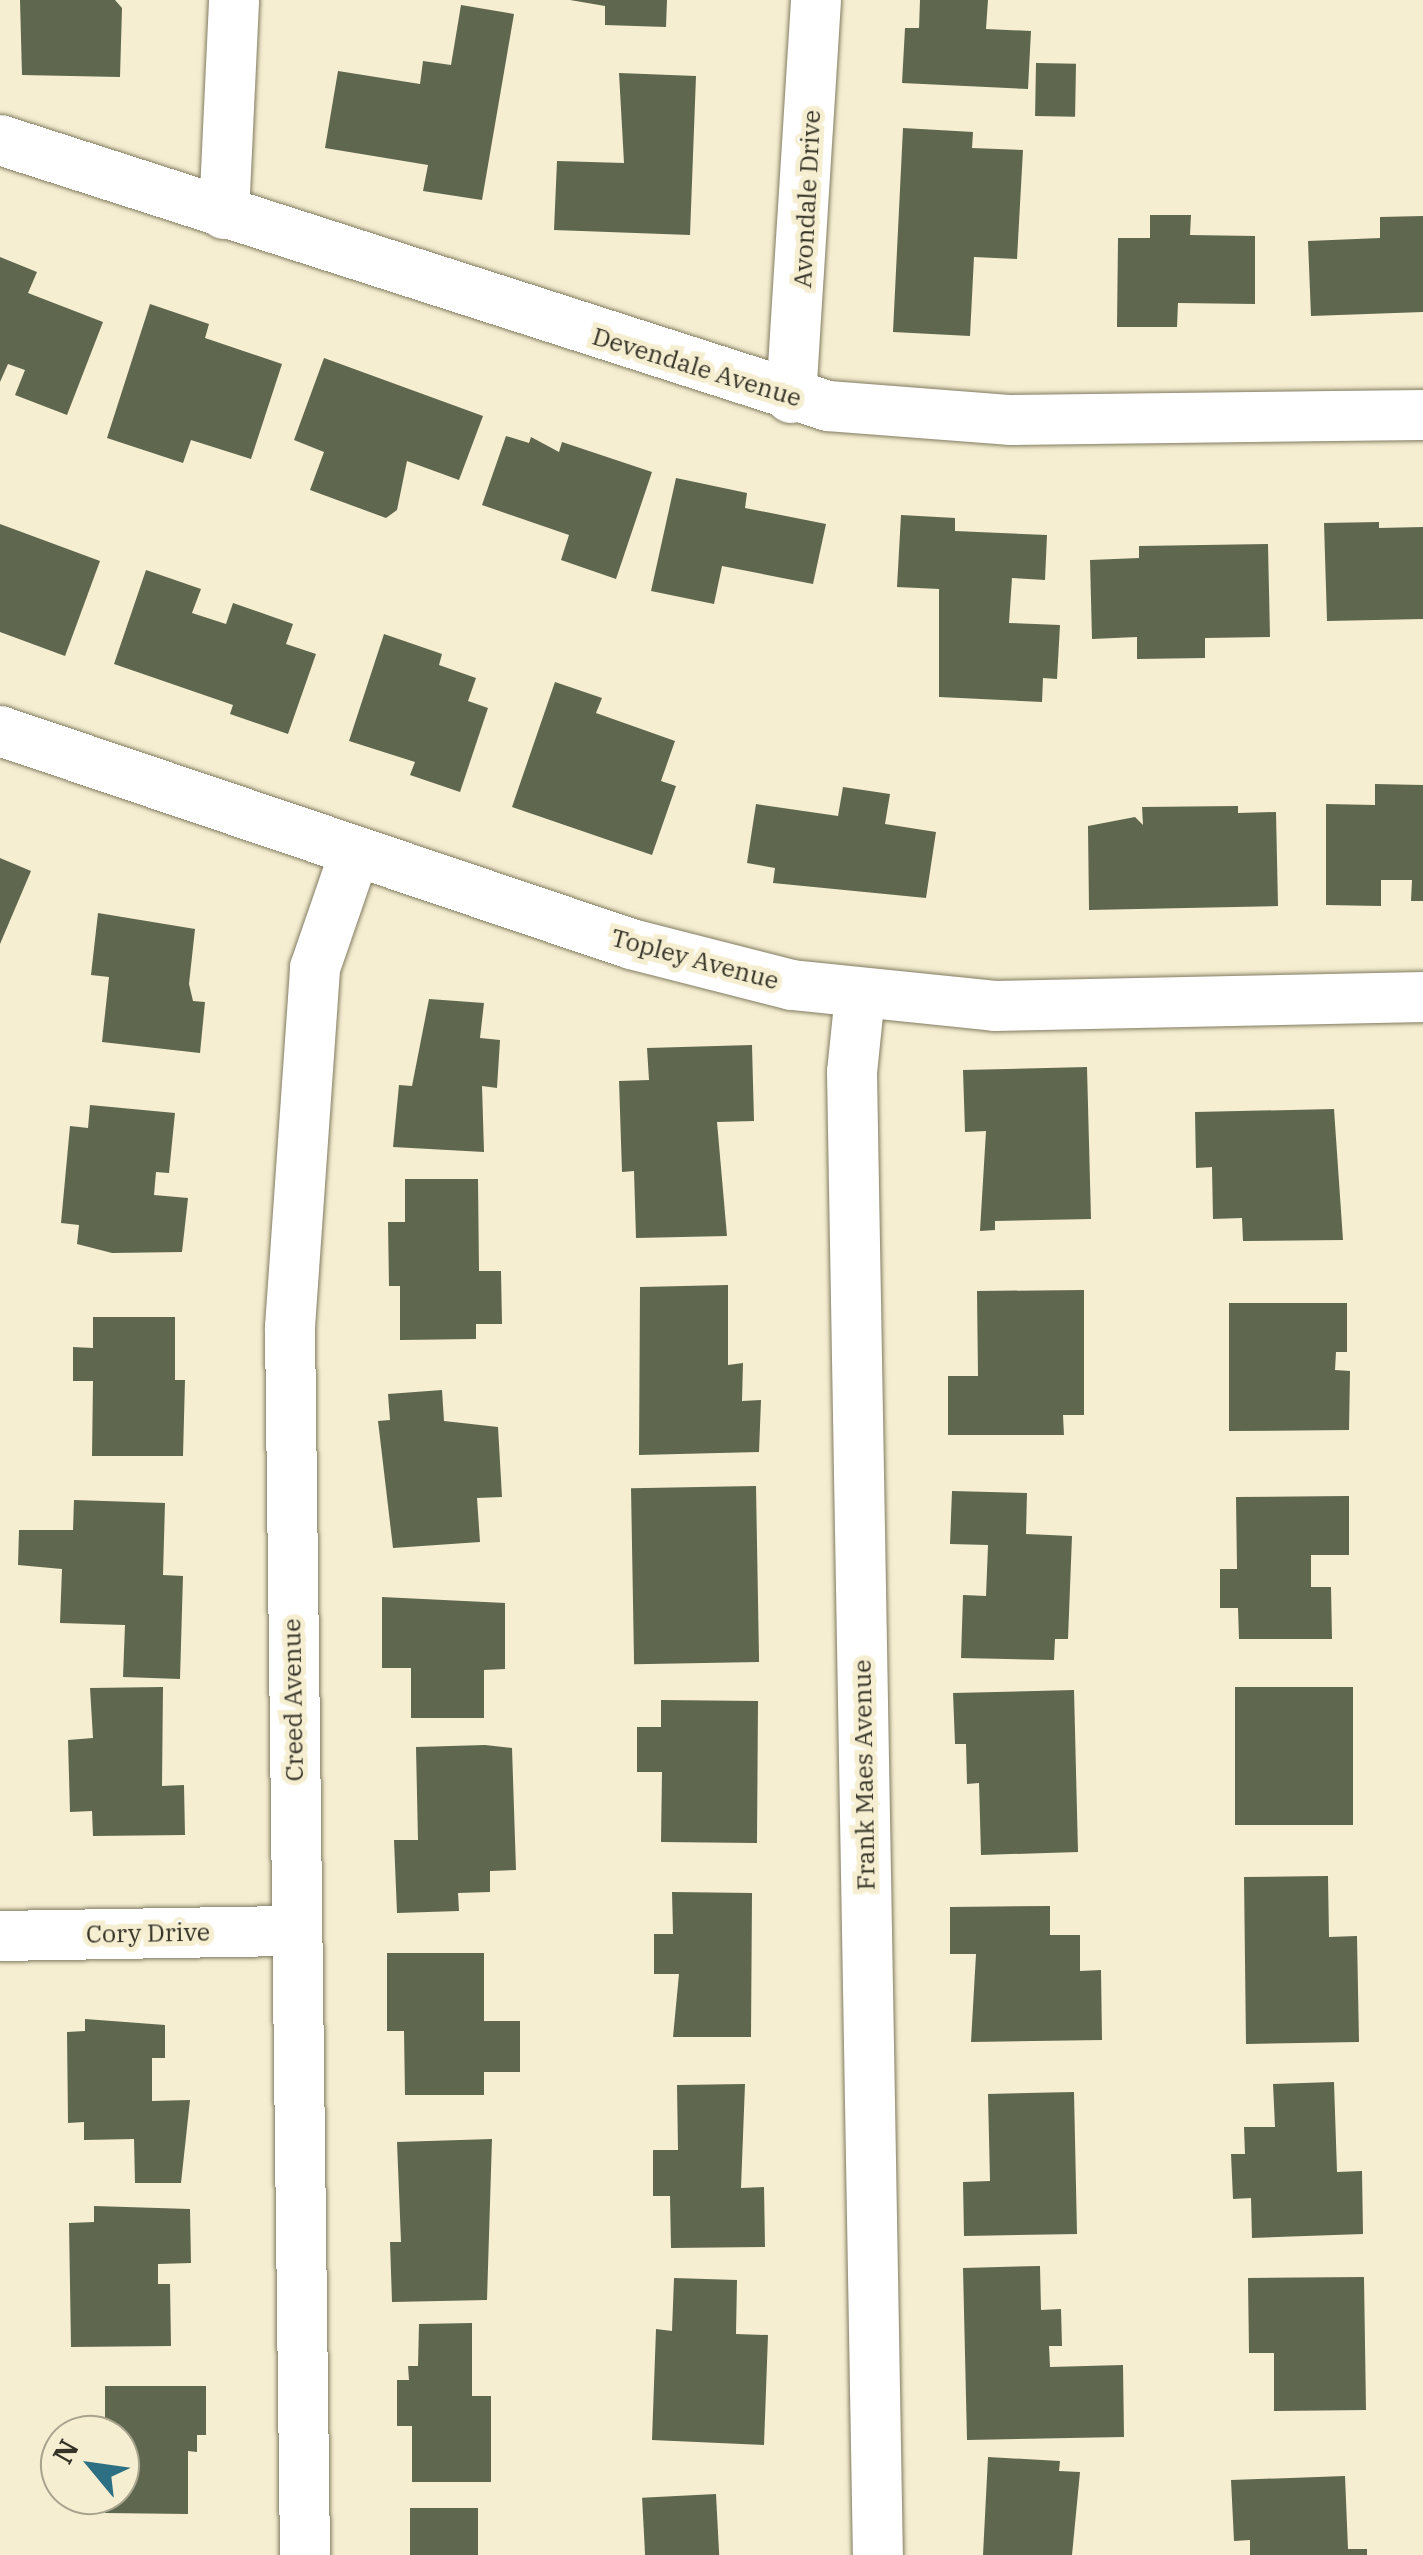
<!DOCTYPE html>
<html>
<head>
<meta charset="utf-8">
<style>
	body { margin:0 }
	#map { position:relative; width:1423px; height:2555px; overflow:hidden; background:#f5eed1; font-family:"IBM Plex Serif",serif }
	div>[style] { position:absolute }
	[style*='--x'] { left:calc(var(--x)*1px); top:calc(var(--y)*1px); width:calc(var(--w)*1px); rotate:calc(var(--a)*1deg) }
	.building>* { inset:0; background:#60674f; transform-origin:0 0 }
	.roads { filter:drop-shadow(0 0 2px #817b61) drop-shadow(0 0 2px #817b61) }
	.street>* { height:50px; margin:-25px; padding:0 25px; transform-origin:25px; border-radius:25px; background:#fff }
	span { translate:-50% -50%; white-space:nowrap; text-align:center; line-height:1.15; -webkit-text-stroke:10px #f5eed1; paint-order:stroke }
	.street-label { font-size:25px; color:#353327 }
	.north { position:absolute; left:40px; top:2415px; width:100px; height:100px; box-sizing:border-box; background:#f5eed1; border:2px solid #a8a38d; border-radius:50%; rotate:299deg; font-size:28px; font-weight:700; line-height:40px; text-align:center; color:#353327 }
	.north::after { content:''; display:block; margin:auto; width:35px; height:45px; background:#2e7083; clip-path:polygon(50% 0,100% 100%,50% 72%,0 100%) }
</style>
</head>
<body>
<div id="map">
	<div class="building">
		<i style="clip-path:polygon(20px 0,115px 0,122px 8px,120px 77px,22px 75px)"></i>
		<i style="clip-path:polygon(570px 0,667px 0,666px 27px,605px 25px,605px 6px)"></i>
		<i style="clip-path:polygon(920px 0,988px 0,986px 29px,1031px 31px,1028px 89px,902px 83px,905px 28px,919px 28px)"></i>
		<i style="clip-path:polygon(461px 5px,514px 14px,482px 200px,423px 191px,428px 165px,325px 148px,338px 71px,420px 84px,423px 61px,451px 65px)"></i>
		<i style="left:1036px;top:63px;width:40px;height:53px;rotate:1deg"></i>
		<i style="clip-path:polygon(619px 73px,696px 76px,690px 235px,554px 230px,557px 161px,624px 163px)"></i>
		<i style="clip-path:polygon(903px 128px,973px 132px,972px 148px,1023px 150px,1017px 259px,974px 257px,970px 336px,893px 332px)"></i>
		<i style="clip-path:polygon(1150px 215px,1191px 215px,1190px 235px,1255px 236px,1255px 304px,1178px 303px,1177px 327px,1117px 327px,1118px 238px,1150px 238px)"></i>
		<i style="clip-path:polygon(1423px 216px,1423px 312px,1311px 316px,1308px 241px,1380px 238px,1380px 217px)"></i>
		<i style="clip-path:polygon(0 257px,37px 272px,28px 293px,103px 322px,67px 415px,15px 395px,25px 370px,8px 364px,0 382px)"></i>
		<i style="clip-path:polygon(150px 304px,209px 324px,205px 338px,282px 364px,251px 459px,191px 440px,183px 463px,107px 438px)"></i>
		<i style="clip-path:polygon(324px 358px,483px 416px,459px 480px,407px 461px,397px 510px,386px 518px,310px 490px,324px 452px,294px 440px)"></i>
		<i style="clip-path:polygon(506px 436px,529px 443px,531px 437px,559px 452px,562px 442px,652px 472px,616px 579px,561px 560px,569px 535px,482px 505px)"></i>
		<i style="clip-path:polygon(676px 478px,747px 493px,745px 508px,826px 524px,813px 584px,722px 566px,714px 604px,651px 591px)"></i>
		<i style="clip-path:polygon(901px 515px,955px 518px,955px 531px,1047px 535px,1045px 580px,1012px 578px,1009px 623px,1060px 625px,1057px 679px,1043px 678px,1042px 702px,939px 697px,939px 589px,897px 587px)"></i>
		<i style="clip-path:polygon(1379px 522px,1379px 528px,1423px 527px,1423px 619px,1327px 621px,1324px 523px)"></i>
		<i style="clip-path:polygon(0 524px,100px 561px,65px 656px,0 632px)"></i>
		<i style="clip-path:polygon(1268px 544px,1270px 637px,1205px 638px,1205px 658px,1137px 659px,1137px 637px,1092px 639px,1090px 560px,1139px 558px,1139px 546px)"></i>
		<i style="clip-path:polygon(146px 570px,201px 589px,192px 613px,226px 624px,233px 603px,293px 624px,286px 644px,316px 654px,288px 734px,230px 714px,233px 705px,114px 664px)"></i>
		<i style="clip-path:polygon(384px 634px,442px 654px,439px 665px,476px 678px,468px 701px,488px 708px,460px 792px,410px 775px,415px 762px,349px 741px)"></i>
		<i style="clip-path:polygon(555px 682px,602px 698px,596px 713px,675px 741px,661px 781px,676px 786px,652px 855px,512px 807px)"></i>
		<i style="clip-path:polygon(1375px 784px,1423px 785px,1423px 901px,1411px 901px,1412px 880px,1381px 880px,1381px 906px,1326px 905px,1326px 804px,1375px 805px)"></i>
		<i style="clip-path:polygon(843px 787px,890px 794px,885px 824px,936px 832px,926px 898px,773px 883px,775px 868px,747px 863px,756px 804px,838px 816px)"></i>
		<i style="clip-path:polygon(1238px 806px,1238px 813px,1276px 812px,1278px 906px,1089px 910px,1088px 826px,1135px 817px,1143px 825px,1142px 807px)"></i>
		<i style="clip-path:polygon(0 858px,31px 871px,0 944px)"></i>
		<i style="clip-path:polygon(98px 913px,195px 929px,189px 984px,193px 1001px,205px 1002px,200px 1053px,102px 1042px,109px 977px,91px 975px)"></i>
		<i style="clip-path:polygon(429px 999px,484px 1003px,480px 1038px,500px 1040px,497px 1088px,482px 1086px,484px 1152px,393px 1147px,399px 1085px,412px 1086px)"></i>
		<i style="clip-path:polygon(752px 1045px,754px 1121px,717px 1122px,727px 1236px,636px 1238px,634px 1171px,622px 1172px,619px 1081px,649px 1080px,647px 1048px)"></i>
		<i style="clip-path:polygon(1087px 1067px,1091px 1219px,995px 1221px,995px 1230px,980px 1231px,986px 1131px,965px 1132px,963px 1070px)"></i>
		<i style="clip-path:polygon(90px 1105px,175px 1113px,169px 1173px,156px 1172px,154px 1195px,188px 1198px,182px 1252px,112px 1253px,77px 1244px,79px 1225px,61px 1223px,70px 1126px,88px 1128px)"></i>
		<i style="clip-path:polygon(1334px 1109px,1343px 1240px,1243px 1241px,1242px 1218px,1213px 1219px,1212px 1167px,1196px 1168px,1195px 1112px)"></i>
		<i style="clip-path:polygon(405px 1179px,478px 1179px,479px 1271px,501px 1271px,502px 1324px,476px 1324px,476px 1339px,400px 1340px,400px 1286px,389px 1286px,388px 1222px,405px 1222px)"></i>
		<i style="clip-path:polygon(728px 1285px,728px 1365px,743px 1363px,742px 1401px,761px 1400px,759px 1452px,639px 1455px,640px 1287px)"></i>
		<i style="clip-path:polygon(1084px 1290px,1084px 1415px,1063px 1415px,1064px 1435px,948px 1435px,948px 1376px,978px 1376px,977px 1291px)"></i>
		<i style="clip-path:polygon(1229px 1303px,1347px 1303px,1347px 1352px,1336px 1352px,1335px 1370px,1350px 1371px,1349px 1430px,1229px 1431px)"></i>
		<i style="clip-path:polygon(93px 1317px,175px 1317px,175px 1380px,185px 1380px,183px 1456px,92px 1456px,93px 1381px,73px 1381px,73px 1347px,93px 1348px)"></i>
		<i style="clip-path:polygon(442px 1390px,444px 1421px,498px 1427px,502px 1497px,477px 1498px,480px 1542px,393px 1548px,378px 1421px,390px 1420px,388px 1394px)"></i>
		<i style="left:756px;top:1486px;width:176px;height:125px;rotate:89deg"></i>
		<i style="clip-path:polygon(952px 1491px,1027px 1493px,1026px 1534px,1072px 1536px,1068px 1639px,1055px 1639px,1054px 1660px,961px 1658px,963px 1595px,986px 1596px,988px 1545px,950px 1544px)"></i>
		<i style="clip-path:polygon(1349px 1496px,1349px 1555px,1311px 1555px,1311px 1587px,1331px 1587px,1332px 1639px,1239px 1639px,1238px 1608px,1220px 1608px,1220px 1569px,1237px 1569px,1236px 1497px)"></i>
		<i style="clip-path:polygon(74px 1500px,165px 1503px,163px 1575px,183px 1576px,180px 1679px,123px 1677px,125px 1625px,60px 1623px,62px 1569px,18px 1565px,19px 1530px,73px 1530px)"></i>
		<i style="clip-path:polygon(382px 1597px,505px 1603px,505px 1669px,484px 1670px,484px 1718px,411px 1718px,411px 1668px,382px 1668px)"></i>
		<i style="clip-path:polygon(163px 1687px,162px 1786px,184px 1785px,185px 1835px,93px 1836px,92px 1811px,70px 1812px,68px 1740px,93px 1738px,90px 1688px)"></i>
		<i style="left:1353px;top:1687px;width:138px;height:118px;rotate:90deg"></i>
		<i style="clip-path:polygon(1074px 1690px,1078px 1852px,981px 1855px,979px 1783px,967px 1784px,966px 1744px,955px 1744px,953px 1693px)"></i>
		<i style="clip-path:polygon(661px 1700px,758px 1701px,757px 1843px,661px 1842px,662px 1772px,637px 1772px,637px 1727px,661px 1727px)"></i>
		<i style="clip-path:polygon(485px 1745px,512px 1748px,516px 1870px,490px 1871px,490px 1892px,458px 1893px,459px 1911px,397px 1913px,394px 1840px,418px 1840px,416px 1747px)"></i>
		<i style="clip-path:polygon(1328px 1876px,1329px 1937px,1357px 1936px,1359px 2042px,1246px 2044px,1244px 1877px)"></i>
		<i style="clip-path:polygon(672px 1892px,752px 1893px,751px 2037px,673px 2037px,679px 1974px,654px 1974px,654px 1934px,673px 1934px)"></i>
		<i style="clip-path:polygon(1050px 1906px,1050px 1935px,1080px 1935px,1080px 1971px,1101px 1970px,1102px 2040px,971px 2042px,976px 1954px,950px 1954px,950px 1907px)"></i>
		<i style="clip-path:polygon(387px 1953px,484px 1953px,484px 2021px,520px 2021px,520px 2072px,484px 2072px,484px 2095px,405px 2095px,404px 2031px,387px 2031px)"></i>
		<i style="clip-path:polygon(85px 2019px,165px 2025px,165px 2058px,152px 2058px,152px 2101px,190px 2100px,181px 2183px,135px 2183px,134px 2139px,84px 2140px,84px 2122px,68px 2123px,67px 2032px,85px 2031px)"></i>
		<i style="clip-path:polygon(1334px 2082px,1337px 2172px,1362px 2171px,1363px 2234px,1252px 2238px,1251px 2198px,1233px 2199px,1231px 2154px,1245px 2154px,1244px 2127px,1275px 2127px,1273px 2084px)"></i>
		<i style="clip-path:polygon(745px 2084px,741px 2188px,764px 2187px,765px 2247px,671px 2248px,670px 2196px,653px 2196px,653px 2150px,678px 2150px,677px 2085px)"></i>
		<i style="clip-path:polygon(1074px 2092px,1077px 2234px,964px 2236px,963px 2182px,990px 2181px,988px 2094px)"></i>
		<i style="clip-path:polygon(492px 2139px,487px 2300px,392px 2302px,390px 2242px,401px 2242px,397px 2142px)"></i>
		<i style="clip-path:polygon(94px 2206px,190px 2209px,191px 2263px,158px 2264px,158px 2284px,170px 2284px,171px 2346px,71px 2347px,69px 2223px,94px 2222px)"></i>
		<i style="clip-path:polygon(1040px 2266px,1041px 2310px,1061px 2309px,1062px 2346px,1049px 2346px,1050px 2367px,1123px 2365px,1124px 2437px,967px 2440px,963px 2268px)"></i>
		<i style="clip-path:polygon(1364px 2277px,1366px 2410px,1274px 2411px,1274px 2353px,1249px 2353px,1248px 2278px)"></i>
		<i style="clip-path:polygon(674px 2278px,737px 2280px,736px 2334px,768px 2335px,764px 2445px,652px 2440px,656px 2329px,672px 2331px)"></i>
		<i style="clip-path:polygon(472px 2323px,472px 2396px,491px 2396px,491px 2482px,412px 2482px,412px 2426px,397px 2426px,397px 2380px,409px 2380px,408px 2366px,418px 2366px,419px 2324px)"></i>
		<i style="clip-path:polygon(105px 2386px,206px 2386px,206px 2435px,197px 2435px,197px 2452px,188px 2451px,188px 2514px,105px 2513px,105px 2495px,120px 2495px,120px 2435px,105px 2435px)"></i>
		<i style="clip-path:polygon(988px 2457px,1060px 2461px,1059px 2471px,1080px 2472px,1072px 2555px,983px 2555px)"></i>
		<i style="clip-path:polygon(1345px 2476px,1348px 2549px,1367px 2549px,1367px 2555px,1250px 2555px,1250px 2540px,1234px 2541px,1231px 2480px)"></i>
		<i style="left:716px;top:2494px;width:61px;height:74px;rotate:87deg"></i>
		<i style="left:410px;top:2508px;width:68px;height:47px"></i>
	</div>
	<div class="roads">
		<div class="street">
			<i style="--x:0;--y:140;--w:870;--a:17.81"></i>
			<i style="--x:828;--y:406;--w:184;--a:4.4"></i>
			<i style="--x:1011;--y:420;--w:412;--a:-0.7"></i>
			<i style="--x:224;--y:214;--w:214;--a:-87.3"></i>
			<i style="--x:791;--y:398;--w:399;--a:-86.4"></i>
			<i style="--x:0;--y:731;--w:666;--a:18.65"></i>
			<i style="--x:631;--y:944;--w:166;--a:14.3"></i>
			<i style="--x:792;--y:985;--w:204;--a:5.9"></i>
			<i style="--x:995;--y:1006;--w:428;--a:-1.2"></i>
			<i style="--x:860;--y:995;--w:77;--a:95.9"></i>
			<i style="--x:852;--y:1072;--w:1483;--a:89"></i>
			<i style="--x:0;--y:1936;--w:295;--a:-1"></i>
			<i style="--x:305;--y:2555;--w:1228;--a:-90.7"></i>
			<i style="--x:290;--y:1327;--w:360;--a:-86"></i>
			<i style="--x:315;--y:968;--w:123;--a:-71"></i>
		</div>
	</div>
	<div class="street-label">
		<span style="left:807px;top:199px;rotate:-87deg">Avondale Drive</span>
		<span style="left:697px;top:367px;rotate:17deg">Devendale Avenue</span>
		<span style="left:695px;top:959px;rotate:15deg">Topley Avenue</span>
		<span style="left:293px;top:1700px;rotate:-91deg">Creed Avenue</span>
		<span style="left:864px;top:1775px;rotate:-91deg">Frank Maes Avenue</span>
		<span style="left:148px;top:1933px;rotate:-1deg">Cory Drive</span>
	</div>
	<div class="north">N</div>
</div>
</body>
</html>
